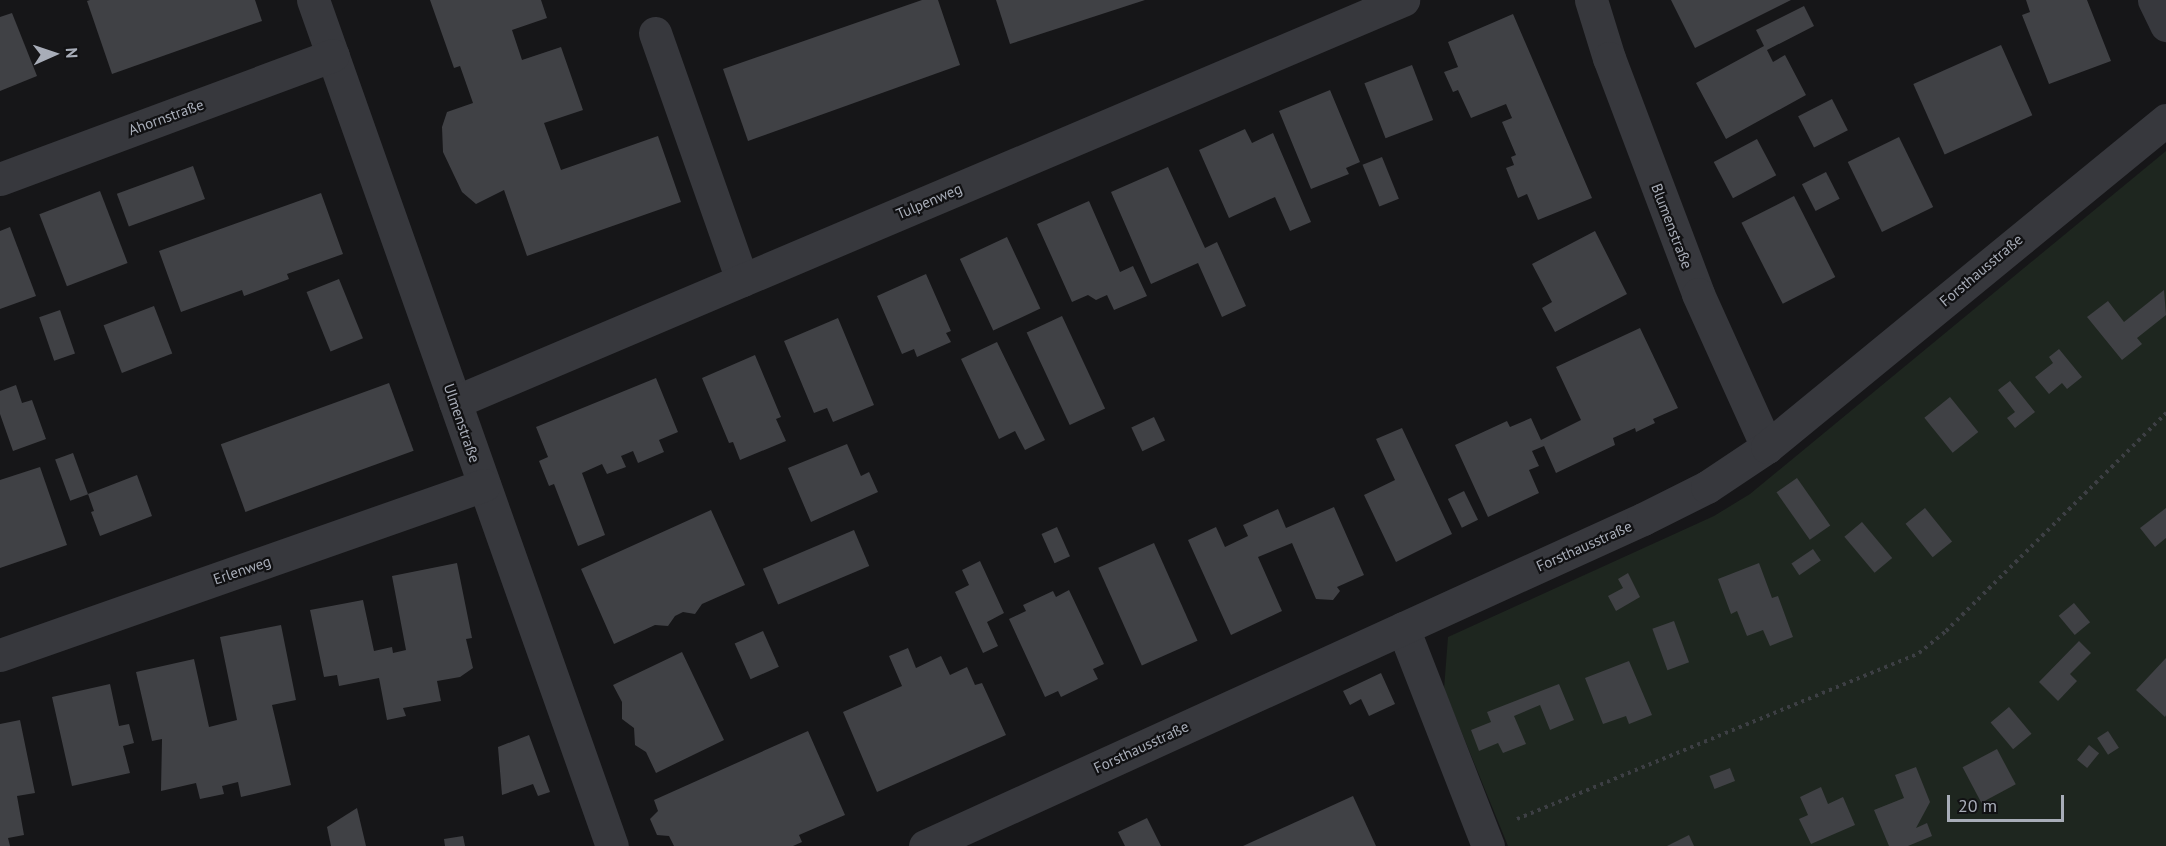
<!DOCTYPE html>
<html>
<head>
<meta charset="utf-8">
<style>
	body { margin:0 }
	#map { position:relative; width:2166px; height:846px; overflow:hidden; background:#161618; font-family:"PT Sans",sans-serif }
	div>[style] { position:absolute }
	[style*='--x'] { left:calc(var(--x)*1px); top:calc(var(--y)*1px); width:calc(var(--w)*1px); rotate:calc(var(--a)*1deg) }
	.green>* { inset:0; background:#1e261f }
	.building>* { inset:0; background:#404145; transform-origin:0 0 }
	.path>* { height:4px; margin-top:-2px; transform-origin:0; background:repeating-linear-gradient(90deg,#3d3f44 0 3px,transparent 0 7.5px) }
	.minor>* { height:33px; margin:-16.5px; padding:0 16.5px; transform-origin:16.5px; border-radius:16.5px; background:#37383d }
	span { translate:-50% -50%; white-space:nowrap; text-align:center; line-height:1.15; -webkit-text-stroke:4.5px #111113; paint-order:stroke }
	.street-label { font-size:15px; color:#a8adb8 }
	.north { position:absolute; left:24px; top:24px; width:60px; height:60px; -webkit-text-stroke:4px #111113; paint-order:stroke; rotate:87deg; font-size:16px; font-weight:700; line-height:24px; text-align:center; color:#a8adb8 }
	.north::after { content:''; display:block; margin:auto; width:21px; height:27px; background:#a8adb8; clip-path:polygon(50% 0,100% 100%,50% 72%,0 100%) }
	.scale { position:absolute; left:1947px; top:795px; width:117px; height:27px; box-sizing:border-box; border:3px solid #a8adb8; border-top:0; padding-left:8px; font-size:18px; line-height:21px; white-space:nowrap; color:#a8adb8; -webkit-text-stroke:4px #111113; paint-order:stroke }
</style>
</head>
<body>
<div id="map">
	<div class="green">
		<i style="clip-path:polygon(2166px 151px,2166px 846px,1508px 846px,1444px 689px,1448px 637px,1714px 516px,1750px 494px)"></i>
	</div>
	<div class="building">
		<i style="clip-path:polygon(90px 0,255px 0,262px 21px,112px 74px,87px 1px)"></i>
		<i style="clip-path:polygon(430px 0,541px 0,547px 18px,512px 30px,522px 60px,561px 47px,583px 110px,544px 123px,561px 170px,658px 136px,681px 202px,527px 256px,504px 190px,476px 204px,462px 192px,443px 152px,442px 127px,447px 112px,473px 103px,460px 66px,454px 68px)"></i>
		<i style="clip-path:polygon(922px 0,938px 0,960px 65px,748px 141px,723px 69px)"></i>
		<i style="clip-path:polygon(996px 0,1145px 0,1010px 44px)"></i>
		<i style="clip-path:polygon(1671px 0,1791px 0,1695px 48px)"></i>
		<i style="clip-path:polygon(2026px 0,2087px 0,2111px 61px,2049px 84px,2022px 15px,2030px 12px)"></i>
		<i style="clip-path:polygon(1804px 6px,1814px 26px,1767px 50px,1773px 62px,1785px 55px,1806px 95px,1726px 139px,1696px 83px,1764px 46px,1756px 30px)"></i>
		<i style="clip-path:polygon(12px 13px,37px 76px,0 91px,0 17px)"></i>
		<i style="clip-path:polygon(1513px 14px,1592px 198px,1538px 220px,1527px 194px,1518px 198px,1506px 168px,1514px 165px,1511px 157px,1516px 155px,1502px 122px,1512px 118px,1506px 104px,1471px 118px,1458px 90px,1453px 92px,1444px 72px,1458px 67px,1448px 42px)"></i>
		<i style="left:2001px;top:45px;width:77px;height:96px;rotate:66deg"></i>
		<i style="left:1412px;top:65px;width:59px;height:51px;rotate:69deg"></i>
		<i style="clip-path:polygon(1330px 90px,1360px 162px,1346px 168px,1349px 174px,1311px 189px,1279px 111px)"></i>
		<i style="left:1832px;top:99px;width:35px;height:38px;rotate:63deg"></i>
		<i style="clip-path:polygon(1245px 129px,1252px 143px,1273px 133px,1311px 222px,1290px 231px,1275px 197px,1229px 218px,1199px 150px)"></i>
		<i style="left:1899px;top:137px;width:78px;height:57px;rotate:64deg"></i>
		<i style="left:1757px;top:139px;width:41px;height:49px;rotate:62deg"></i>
		<i style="left:1382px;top:157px;width:45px;height:21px;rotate:68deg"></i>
		<i style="left:193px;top:166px;width:35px;height:81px;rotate:70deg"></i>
		<i style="clip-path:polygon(1168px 167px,1205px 248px,1217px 242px,1246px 306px,1222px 317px,1198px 263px,1151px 284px,1111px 192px)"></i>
		<i style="left:1826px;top:172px;width:30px;height:27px;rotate:63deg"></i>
		<i style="left:100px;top:191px;width:77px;height:65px;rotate:69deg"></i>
		<i style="clip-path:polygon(321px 193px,343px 254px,287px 274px,289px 279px,244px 296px,242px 290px,181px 312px,159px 251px)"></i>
		<i style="left:1794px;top:196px;width:91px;height:59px;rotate:63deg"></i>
		<i style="clip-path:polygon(1089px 201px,1120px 272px,1133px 266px,1147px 296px,1114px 310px,1107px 295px,1096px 300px,1088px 295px,1072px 302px,1037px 224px)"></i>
		<i style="clip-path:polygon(10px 227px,36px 296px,0 309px,0 231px)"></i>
		<i style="clip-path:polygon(1595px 231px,1627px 294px,1555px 332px,1542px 308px,1552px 302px,1532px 264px)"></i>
		<i style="left:1007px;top:237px;width:79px;height:52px;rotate:65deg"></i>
		<i style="clip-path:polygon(926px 274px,951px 331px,946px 333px,951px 342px,917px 357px,914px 349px,902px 354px,877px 296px)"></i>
		<i style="left:339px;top:279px;width:64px;height:35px;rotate:68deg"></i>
		<i style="clip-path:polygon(2164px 290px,2166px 315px,2137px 338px,2142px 344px,2122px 360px,2087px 317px,2108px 301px,2124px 322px)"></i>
		<i style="left:154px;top:306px;width:51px;height:54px;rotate:69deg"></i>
		<i style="left:60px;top:310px;width:46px;height:22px;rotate:71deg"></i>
		<i style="left:1062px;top:316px;width:102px;height:39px;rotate:65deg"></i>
		<i style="clip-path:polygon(838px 318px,874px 405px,833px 422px,827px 408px,814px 413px,784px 341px)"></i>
		<i style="clip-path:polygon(1640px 328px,1678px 408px,1653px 419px,1655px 423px,1636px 432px,1635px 428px,1613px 438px,1615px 445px,1556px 473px,1544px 446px,1532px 451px,1539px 466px,1529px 470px,1539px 493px,1488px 517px,1455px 445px,1507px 421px,1510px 427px,1531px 418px,1541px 440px,1581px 420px,1556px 367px)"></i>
		<i style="clip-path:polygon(997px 342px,1045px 440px,1025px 450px,1015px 431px,999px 439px,961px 359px)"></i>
		<i style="clip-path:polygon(2059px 349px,2082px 377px,2067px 389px,2062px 383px,2049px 394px,2035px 377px,2053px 363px,2049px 357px)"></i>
		<i style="clip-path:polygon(755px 355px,781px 417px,776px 419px,786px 441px,740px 460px,733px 442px,729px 443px,702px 378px)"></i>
		<i style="clip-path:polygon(656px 378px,678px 432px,659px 440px,664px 452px,638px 463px,633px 451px,621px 456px,626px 467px,607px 474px,602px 464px,582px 473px,605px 535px,578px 546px,554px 484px,549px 486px,539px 461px,548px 457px,536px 427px)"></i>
		<i style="clip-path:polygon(2010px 381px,2035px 412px,2015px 428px,2007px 418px,2015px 412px,1998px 390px)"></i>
		<i style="left:389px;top:383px;width:72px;height:179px;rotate:70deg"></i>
		<i style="clip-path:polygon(16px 385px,22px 403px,32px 400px,46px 439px,13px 451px,0 414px,0 391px)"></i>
		<i style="left:1950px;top:397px;width:45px;height:33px;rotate:51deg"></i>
		<i style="left:1154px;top:417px;width:26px;height:25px;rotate:65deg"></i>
		<i style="clip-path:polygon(1402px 428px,1452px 534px,1396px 562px,1364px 495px,1395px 480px,1376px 439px)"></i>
		<i style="clip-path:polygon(847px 444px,861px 476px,869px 472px,878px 492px,811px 522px,788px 468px)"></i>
		<i style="left:73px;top:453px;width:44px;height:19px;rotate:70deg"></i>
		<i style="clip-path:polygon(40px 467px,67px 545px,0 568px,0 480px)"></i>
		<i style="clip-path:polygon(137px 475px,152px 516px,100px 536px,91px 512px,94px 511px,88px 494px)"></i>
		<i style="left:1797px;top:478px;width:58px;height:25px;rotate:55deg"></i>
		<i style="left:1464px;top:491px;width:32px;height:18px;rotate:64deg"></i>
		<i style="clip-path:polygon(1334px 507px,1364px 575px,1337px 587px,1340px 591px,1333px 600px,1316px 599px,1292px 543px,1258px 557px,1282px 611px,1231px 635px,1188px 540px,1216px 527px,1225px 547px,1248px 536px,1243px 525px,1278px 509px,1286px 528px)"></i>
		<i style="left:1925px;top:508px;width:43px;height:25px;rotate:51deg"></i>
		<i style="clip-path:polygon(2166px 508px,2166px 538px,2155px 547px,2140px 528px)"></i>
		<i style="clip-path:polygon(711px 510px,745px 585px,702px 604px,695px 614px,683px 612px,675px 616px,668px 626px,655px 625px,614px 644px,581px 569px)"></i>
		<i style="left:1862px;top:522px;width:47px;height:23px;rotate:50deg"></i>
		<i style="left:1057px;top:527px;width:32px;height:17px;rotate:66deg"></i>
		<i style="left:854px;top:530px;width:39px;height:99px;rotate:67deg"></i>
		<i style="left:1154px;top:543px;width:107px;height:61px;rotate:66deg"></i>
		<i style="left:1813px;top:549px;width:14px;height:26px;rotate:56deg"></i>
		<i style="clip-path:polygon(980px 561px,1004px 613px,987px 622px,998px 646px,983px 653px,955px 592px,969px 585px,962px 570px)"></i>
		<i style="clip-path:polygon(457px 563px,472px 638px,466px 639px,473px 668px,460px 677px,437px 681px,441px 701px,403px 708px,406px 716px,387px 720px,379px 678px,339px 686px,337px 675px,324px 677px,310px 610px,363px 600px,374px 651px,392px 647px,393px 653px,406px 650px,392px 576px)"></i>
		<i style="clip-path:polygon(1759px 563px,1772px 598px,1778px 596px,1793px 637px,1770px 646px,1763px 630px,1747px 636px,1737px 611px,1731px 614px,1718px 579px)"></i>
		<i style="clip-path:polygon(1628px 573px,1640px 597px,1616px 611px,1608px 596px,1623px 588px,1618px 579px)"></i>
		<i style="clip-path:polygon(1069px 590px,1104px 664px,1093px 669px,1098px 679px,1061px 697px,1058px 691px,1045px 697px,1009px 619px,1026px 611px,1023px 605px,1053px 591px,1056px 597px)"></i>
		<i style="left:2074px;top:603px;width:25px;height:20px;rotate:50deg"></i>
		<i style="left:1674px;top:621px;width:44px;height:23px;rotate:70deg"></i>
		<i style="clip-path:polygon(281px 625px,296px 700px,272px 705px,291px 785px,241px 797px,238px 782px,222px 786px,224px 794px,200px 799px,196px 783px,161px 791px,162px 739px,152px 741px,136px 672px,194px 659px,209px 727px,237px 720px,220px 637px)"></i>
		<i style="left:763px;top:631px;width:39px;height:31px;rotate:66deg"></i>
		<i style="clip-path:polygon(2079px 641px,2091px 653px,2070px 674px,2077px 681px,2058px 701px,2039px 682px)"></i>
		<i style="clip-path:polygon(908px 648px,916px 668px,941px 656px,950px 675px,967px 667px,975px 685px,982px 683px,1006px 735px,877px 792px,843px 712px,902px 686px,889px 656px)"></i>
		<i style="clip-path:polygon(682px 652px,724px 740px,656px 773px,646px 752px,635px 745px,634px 728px,622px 719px,622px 702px,613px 685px)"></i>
		<i style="clip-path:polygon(2166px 658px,2166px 715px,2165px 717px,2136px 690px)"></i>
		<i style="clip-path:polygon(1629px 661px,1652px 715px,1629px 724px,1626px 716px,1603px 724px,1585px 678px)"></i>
		<i style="clip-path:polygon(1381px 673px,1395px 704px,1369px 716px,1361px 699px,1350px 705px,1343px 691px)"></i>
		<i style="clip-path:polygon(110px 684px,119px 726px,129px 724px,134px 743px,123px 746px,130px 773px,72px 786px,52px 697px)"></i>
		<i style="clip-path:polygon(1559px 684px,1574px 720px,1550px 730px,1540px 705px,1514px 716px,1526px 744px,1503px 753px,1498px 743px,1479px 751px,1471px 730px,1491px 722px,1487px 712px)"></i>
		<i style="left:2009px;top:707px;width:35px;height:24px;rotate:50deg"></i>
		<i style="clip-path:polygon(20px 720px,35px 793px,17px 796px,24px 835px,8px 838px,10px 846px,0 846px,0 724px)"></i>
		<i style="clip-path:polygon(808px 731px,845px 815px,799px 835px,802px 842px,793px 846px,674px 846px,669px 836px,657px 835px,650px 819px,658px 811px,654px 800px)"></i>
		<i style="left:2108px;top:731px;width:20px;height:13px;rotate:57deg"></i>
		<i style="clip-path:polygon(529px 735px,550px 792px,538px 796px,533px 784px,502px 795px,498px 747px)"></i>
		<i style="left:2089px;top:745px;width:13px;height:19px;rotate:39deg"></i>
		<i style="left:1997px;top:749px;width:40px;height:39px;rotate:62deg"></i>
		<i style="clip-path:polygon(1916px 767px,1930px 802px,1916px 828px,1927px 823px,1932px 836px,1908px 846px,1889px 846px,1874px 810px,1904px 798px,1895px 775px)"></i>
		<i style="left:1730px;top:768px;width:14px;height:22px;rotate:69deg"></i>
		<i style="clip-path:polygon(1821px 787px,1828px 804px,1843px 797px,1855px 825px,1811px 844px,1799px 819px,1808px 815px,1800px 797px)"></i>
		<i style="clip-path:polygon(1353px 796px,1376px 846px,1243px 846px)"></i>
		<i style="clip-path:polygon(357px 808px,366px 846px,331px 846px,327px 827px)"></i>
		<i style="clip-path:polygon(1147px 818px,1161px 846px,1125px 846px,1118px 832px)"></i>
		<i style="clip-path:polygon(1689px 835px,1694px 846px,1667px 846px)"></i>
		<i style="clip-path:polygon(463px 836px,465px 846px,445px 846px,444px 839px)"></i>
	</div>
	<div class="path">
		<i style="--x:1517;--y:819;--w:435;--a:-22.4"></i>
		<i style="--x:1919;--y:653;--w:35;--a:-39"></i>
		<i style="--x:1946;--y:631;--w:310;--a:-44.7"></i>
	</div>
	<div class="minor">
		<i style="--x:313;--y:0;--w:897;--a:70.54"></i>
		<i style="--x:1591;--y:0;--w:61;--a:72.8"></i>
		<i style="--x:1609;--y:58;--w:252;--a:69.3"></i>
		<i style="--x:1698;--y:294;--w:168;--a:65.7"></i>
		<i style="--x:2154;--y:0;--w:28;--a:64"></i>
		<i style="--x:655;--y:33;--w:262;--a:70.6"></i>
		<i style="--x:0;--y:179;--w:355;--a:-20.4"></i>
		<i style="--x:455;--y:402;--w:1030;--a:-22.98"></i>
		<i style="--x:1403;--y:628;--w:234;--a:68.7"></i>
		<i style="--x:0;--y:655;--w:513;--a:-19.35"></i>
		<i style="--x:925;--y:846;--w:789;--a:-24.49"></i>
		<i style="--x:1643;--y:519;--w:72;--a:-26.6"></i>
		<i style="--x:1707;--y:487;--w:72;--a:-33.7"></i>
		<i style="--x:1767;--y:447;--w:516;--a:-39.34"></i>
	</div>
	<div class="street-label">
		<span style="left:166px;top:117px;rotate:-20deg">Ahornstraße</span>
		<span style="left:929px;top:201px;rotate:-23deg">Tulpenweg</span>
		<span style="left:1672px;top:226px;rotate:69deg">Blumenstraße</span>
		<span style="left:1981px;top:270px;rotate:-40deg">Forsthausstraße</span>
		<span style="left:462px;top:423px;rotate:71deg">Ulmenstraße</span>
		<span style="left:1584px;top:546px;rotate:-24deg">Forsthausstraße</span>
		<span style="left:242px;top:570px;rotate:-19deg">Erlenweg</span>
		<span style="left:1141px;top:747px;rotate:-25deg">Forsthausstraße</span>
	</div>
	<div class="north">N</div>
	<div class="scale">20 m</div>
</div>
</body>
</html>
